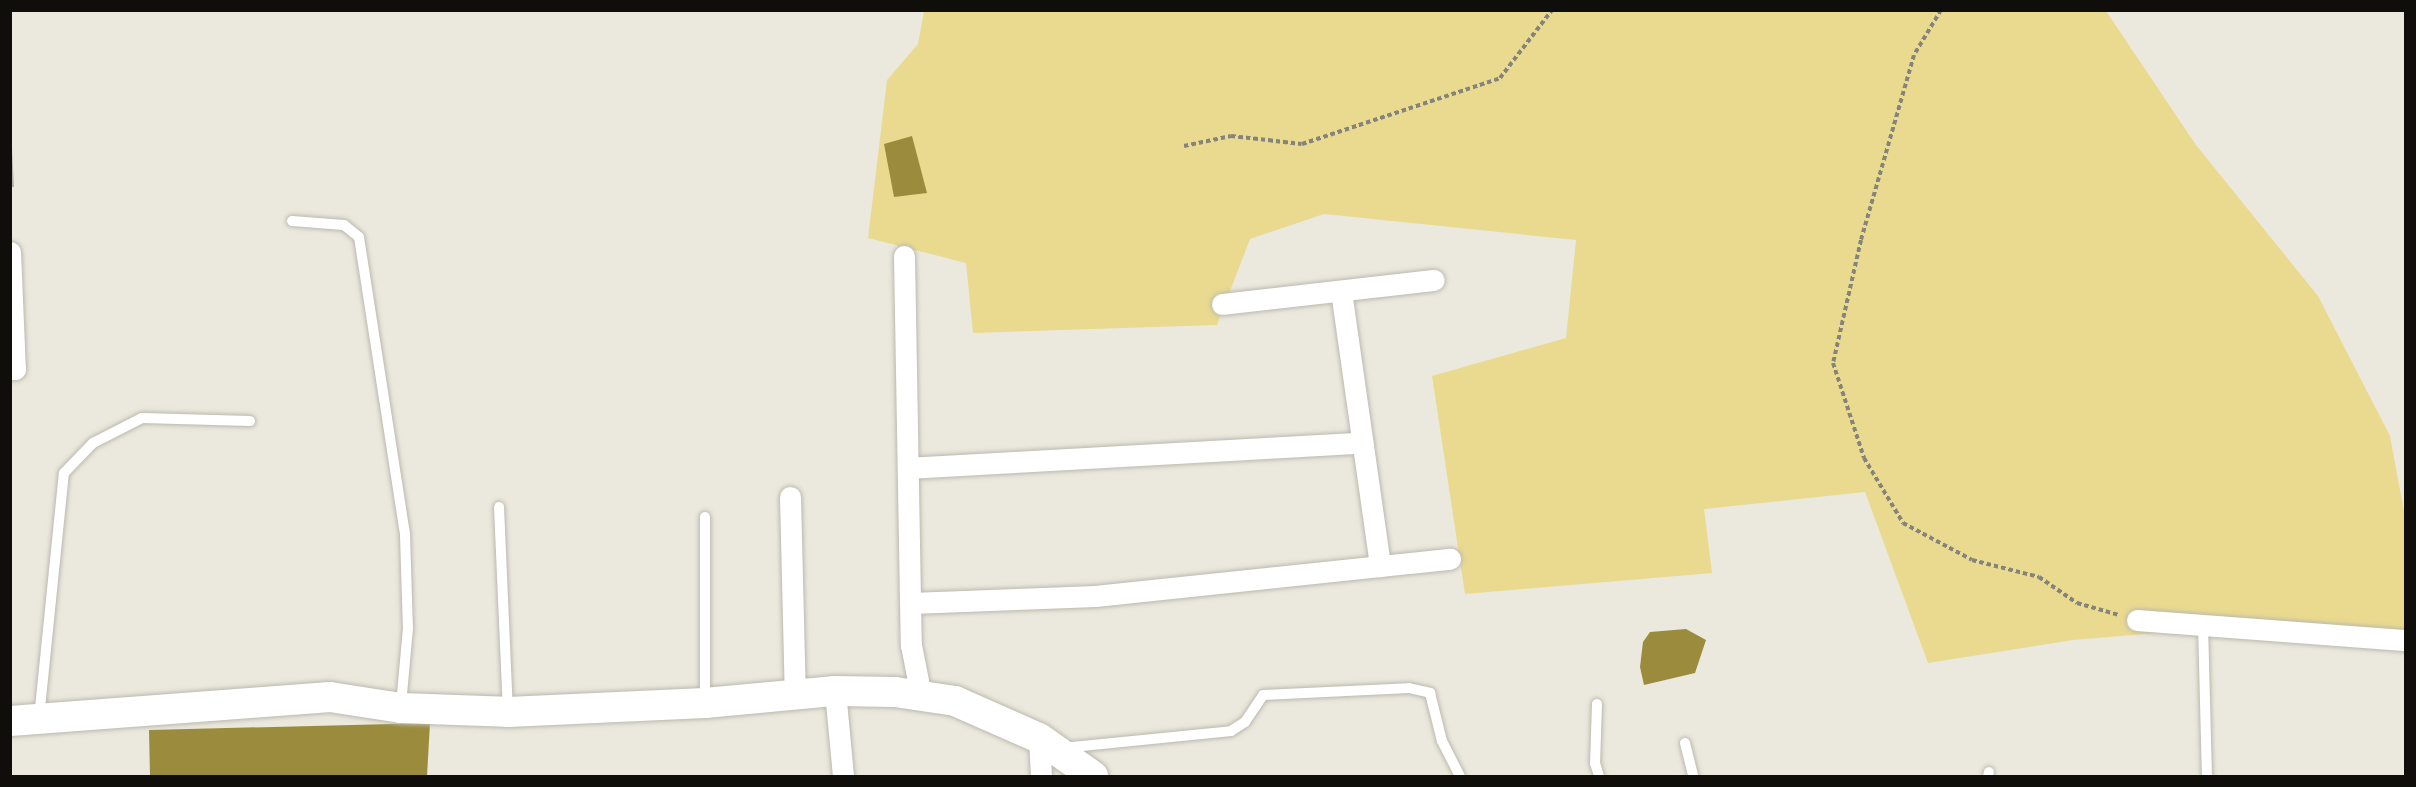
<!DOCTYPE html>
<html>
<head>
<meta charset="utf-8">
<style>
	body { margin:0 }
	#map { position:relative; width:2416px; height:787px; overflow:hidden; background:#ebe9dd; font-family:"IBM Plex Serif",serif }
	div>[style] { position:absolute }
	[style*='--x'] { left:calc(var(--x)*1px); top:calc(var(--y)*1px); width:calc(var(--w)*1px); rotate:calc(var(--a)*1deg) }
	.green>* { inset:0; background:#eada8f }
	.water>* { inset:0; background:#9b8b3d }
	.building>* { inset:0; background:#b6b4a9 }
	.path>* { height:4px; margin-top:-2px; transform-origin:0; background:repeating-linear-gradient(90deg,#85847b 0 4.5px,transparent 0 7.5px) }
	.roads { filter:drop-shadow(0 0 2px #bbb9ae) drop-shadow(0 0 2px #bbb9ae) }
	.lane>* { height:10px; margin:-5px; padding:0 5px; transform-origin:5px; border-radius:5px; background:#fff }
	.street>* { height:21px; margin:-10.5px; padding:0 10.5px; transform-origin:10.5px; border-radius:10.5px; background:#fff }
	.secondary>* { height:30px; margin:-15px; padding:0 15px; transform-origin:15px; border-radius:15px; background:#fff }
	span { translate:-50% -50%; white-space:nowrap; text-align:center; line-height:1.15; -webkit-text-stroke:4.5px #fff; paint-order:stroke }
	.frame { position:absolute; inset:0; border:12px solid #0f0e0a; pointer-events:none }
</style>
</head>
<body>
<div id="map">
	<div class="green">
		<i style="clip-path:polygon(924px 11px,2106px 11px,2196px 145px,2318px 296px,2390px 436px,2405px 517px,2405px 631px,2193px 630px,2073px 640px,1928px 663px,1865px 492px,1704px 509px,1712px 573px,1465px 594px,1432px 376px,1566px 338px,1576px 240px,1324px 214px,1250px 239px,1217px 325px,973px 333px,966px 263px,868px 238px,887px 80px,918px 44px)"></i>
	</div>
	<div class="water">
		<i style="clip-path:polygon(912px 136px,927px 193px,894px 197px,884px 144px)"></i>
		<i style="clip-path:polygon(1686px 629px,1706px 640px,1695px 673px,1644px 685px,1640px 667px,1643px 642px,1650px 632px)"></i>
		<i style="clip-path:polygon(430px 723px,427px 776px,150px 776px,149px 730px)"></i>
	</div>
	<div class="building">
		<i style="clip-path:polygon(10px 149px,12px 149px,14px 187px,10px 187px)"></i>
	</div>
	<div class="path">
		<i style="--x:1941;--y:10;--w:52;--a:121"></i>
		<i style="--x:1914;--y:55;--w:192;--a:106"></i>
		<i style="--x:1861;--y:240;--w:126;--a:102.8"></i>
		<i style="--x:1833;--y:363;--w:100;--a:71.9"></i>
		<i style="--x:1864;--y:458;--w:76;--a:59"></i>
		<i style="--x:1903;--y:523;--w:78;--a:28.2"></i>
		<i style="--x:1972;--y:560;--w:69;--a:14.2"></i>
		<i style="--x:2039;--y:577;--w:46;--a:34.4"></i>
		<i style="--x:2077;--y:603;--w:44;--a:15.9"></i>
		<i style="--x:1184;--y:146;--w:48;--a:-12"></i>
		<i style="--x:1231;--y:136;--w:71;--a:6.4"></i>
		<i style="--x:1302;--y:144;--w:209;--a:-18.4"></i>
		<i style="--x:1500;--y:78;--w:86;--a:-52.6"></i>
	</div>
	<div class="roads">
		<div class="lane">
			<i style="--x:292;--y:221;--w:52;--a:4.4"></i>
			<i style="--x:344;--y:225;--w:19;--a:39"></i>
			<i style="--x:359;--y:237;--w:302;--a:81.2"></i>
			<i style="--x:405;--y:535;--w:93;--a:88.2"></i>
			<i style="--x:408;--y:628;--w:77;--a:95.2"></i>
			<i style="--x:499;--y:507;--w:204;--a:87.5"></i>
			<i style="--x:2203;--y:625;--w:151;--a:88.5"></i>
			<i style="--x:705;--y:702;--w:185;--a:-90"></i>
			<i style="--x:1597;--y:704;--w:59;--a:91.9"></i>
			<i style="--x:1595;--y:763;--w:14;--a:73"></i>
			<i style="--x:39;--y:718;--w:246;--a:-84.2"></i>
			<i style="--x:64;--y:473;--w:42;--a:-46"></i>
			<i style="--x:93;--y:443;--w:55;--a:-27"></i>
			<i style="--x:142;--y:418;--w:108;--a:1.6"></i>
			<i style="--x:1685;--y:743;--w:34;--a:76"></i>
			<i style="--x:1062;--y:748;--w:170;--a:-5.7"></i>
			<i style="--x:1231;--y:731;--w:17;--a:-33"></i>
			<i style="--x:1245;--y:722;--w:32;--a:-56"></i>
			<i style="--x:1263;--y:695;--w:146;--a:-2.7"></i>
			<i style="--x:1409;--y:688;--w:22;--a:13"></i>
			<i style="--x:1430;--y:693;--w:49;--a:76"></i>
			<i style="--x:1442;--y:741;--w:39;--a:63"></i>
			<i style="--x:1988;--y:776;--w:4;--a:-76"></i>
		</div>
		<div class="street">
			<i style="--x:10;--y:252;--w:117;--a:87.6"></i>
			<i style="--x:15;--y:369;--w:5;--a:180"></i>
			<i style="--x:904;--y:256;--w:389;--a:89"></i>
			<i style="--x:911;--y:645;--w:52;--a:78.9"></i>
			<i style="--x:1341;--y:291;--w:278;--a:81.9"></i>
			<i style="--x:1222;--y:304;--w:213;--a:-6.5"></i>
			<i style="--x:908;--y:468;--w:455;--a:-3.2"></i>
			<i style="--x:790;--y:497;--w:199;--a:88.6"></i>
			<i style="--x:911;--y:603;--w:184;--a:-2.2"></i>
			<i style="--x:1095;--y:596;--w:357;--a:-6"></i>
			<i style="--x:2137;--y:620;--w:270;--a:4.3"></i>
			<i style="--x:835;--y:691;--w:85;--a:84.6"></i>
			<i style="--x:1039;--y:738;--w:38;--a:87"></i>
		</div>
		<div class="secondary">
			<i style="--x:10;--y:721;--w:321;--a:-4.3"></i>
			<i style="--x:330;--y:697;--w:72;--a:8.8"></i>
			<i style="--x:401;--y:708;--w:107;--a:2.1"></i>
			<i style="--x:508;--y:712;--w:197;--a:-2.6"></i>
			<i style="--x:705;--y:703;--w:131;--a:-5.3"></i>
			<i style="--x:835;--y:691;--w:60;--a:1"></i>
			<i style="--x:895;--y:692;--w:61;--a:8.5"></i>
			<i style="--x:955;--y:701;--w:92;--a:23.8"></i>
			<i style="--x:1039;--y:738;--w:66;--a:35.1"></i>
		</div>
	</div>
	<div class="frame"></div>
</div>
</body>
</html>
